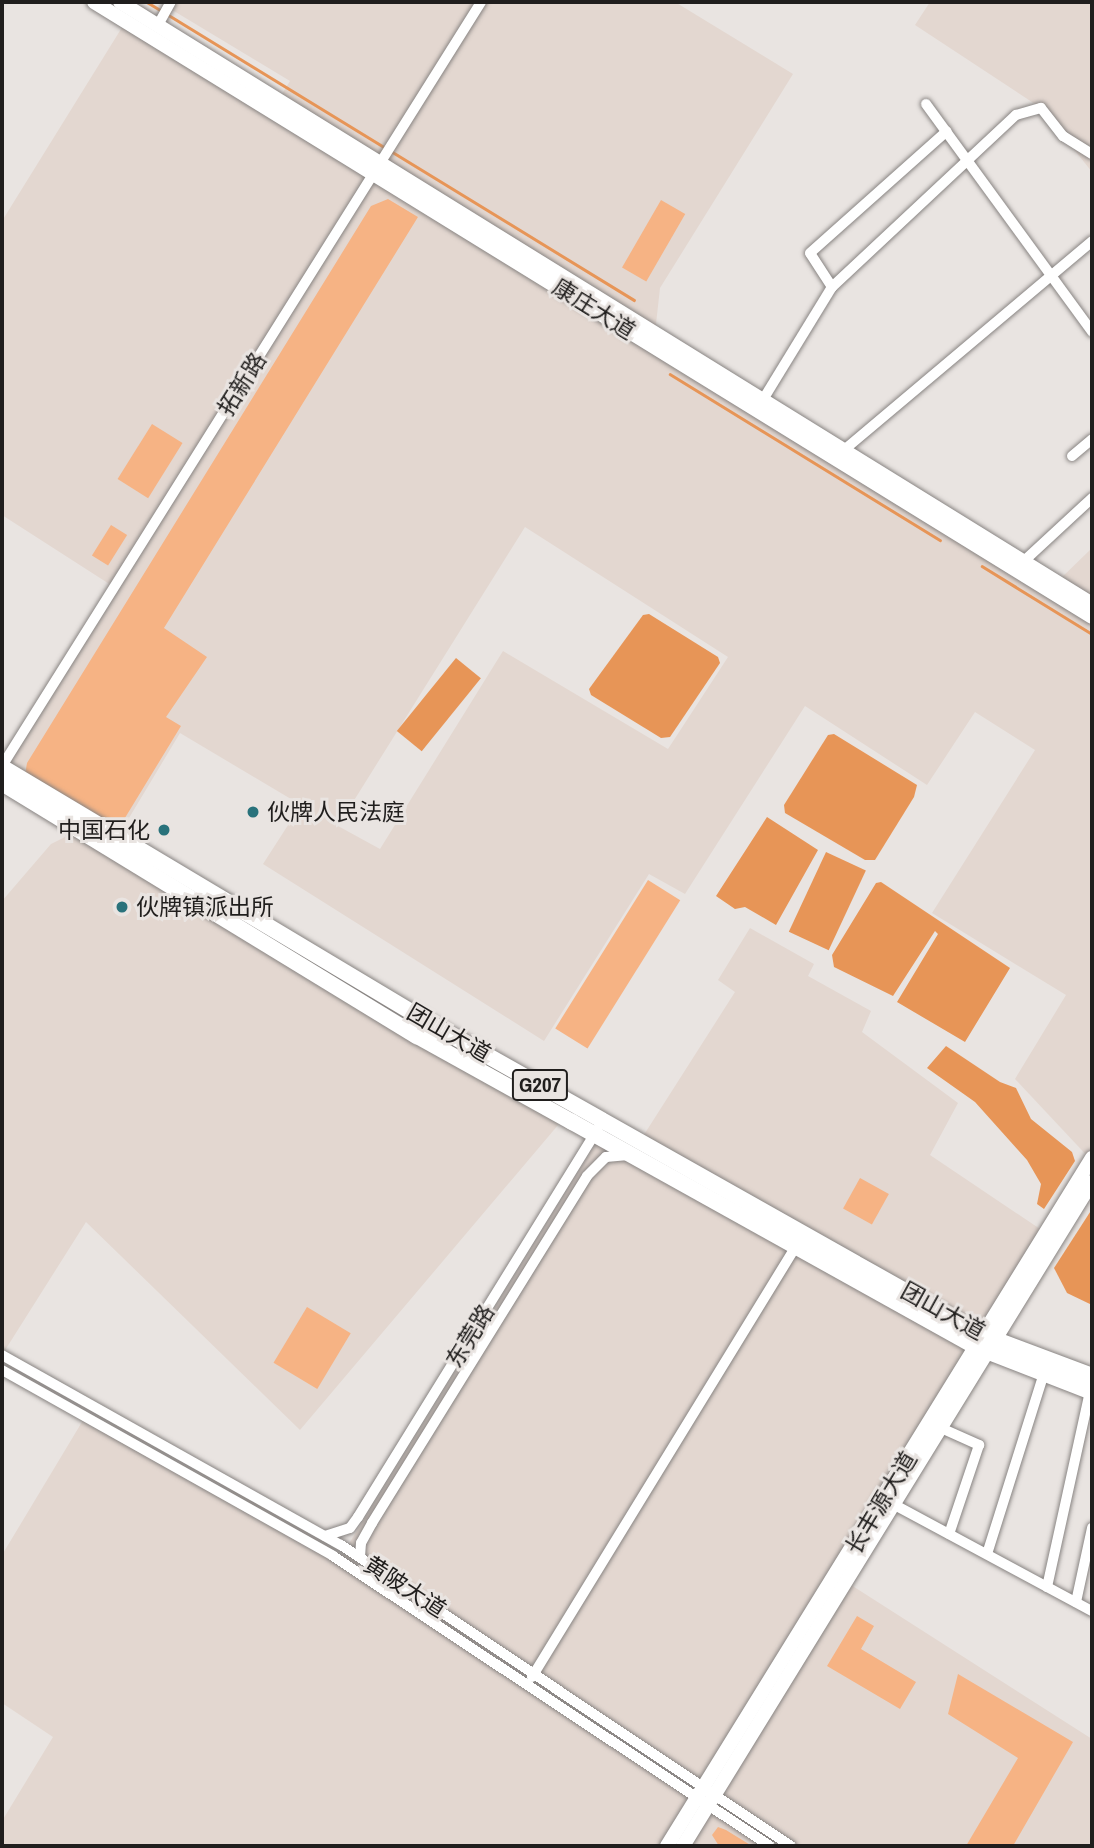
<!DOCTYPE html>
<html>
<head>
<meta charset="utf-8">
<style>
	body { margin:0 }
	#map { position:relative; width:1094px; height:1848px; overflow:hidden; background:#e9e4e1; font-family:"Archivo Narrow","Noto Sans SC",sans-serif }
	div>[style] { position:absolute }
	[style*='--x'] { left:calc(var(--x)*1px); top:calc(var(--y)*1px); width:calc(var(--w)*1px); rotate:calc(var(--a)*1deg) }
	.built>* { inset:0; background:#e3d7d0 }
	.green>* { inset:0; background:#f6b384; transform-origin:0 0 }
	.water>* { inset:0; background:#e79557; transform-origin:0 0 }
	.stream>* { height:2.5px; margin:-1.25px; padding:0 1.25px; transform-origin:1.25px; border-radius:1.25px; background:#e79557 }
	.roads { filter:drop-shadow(0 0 2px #888482) drop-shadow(0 0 2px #888482) }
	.minor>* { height:10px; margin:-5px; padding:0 5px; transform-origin:5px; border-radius:5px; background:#fff }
	.major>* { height:14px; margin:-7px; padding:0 7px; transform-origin:7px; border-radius:7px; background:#fff }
	.highway>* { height:16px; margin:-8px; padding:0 8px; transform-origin:8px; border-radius:8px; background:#fff }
	.dots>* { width:19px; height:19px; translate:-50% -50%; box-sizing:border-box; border:4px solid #e9e4e1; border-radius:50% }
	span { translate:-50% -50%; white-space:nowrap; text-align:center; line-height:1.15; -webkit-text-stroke:6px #e9e4e1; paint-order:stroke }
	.shield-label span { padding:2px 5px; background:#e9e4e1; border:2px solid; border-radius:5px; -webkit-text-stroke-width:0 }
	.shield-label { font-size:21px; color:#201e1d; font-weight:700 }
	.street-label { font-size:23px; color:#201e1d }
	.poi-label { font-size:23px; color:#201e1d }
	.left { translate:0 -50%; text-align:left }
	.right { translate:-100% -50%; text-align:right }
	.frame { position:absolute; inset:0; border:4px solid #201e1d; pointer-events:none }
</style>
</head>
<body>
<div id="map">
	<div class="built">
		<i style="clip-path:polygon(159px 2px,675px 2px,793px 74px,660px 288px,655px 333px,279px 99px,290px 81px)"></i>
		<i style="clip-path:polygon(930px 2px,1092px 2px,1092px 172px,1041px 108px,915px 25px)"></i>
		<i style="clip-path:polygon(evenodd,126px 21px,1092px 617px,1091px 1160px,1015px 1079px,1066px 995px,932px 913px,1035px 750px,975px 712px,927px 785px,805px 706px,685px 894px,649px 874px,544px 1041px,263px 864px,301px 805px,180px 733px,117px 838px,2px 767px,114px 587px,2px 515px,2px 221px,126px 21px,525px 527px,728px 657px,668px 749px,503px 651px,380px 849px,338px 826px,525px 527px)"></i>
		<i style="clip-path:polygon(1092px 548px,1092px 604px,1057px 582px)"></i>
		<i style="clip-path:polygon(77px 831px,564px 1118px,300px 1430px,86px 1222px,2px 1355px,2px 901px,51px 844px)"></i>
		<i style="clip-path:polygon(750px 928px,814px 964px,808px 976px,871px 1011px,862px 1032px,958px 1103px,930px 1155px,1046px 1233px,983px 1335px,640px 1141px,735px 992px,718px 980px)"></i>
		<i style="clip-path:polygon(599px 1138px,976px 1347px,837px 1576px,1092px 1739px,1092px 1846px,2px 1846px,2px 1821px,53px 1737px,2px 1703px,2px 1555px,85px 1417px,228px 1497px,232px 1489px,342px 1555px)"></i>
	</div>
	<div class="green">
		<i style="clip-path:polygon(388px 199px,418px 217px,164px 628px,207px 657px,166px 717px,181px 726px,117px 831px,25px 775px,27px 763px,371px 206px)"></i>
		<i style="left:661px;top:200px;width:28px;height:78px;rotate:30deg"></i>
		<i style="left:152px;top:424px;width:36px;height:65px;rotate:32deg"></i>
		<i style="left:111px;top:525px;width:19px;height:36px;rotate:32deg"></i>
		<i style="left:648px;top:880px;width:38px;height:175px;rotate:32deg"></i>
		<i style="left:860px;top:1178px;width:33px;height:35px;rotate:29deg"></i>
		<i style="left:307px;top:1307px;width:51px;height:65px;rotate:31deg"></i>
		<i style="clip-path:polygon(857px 1616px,874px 1626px,861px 1649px,916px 1682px,900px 1709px,827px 1666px)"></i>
		<i style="clip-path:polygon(958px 1674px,1073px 1742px,1013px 1846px,966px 1846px,1018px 1758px,948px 1714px)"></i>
		<i style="clip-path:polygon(718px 1827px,726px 1830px,752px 1846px,719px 1846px,712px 1835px)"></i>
	</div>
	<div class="water">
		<i style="clip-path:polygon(649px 614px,718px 657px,720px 663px,670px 737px,661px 738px,591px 695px,589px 689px,643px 615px)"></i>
		<i style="left:456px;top:658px;width:32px;height:94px;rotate:39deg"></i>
		<i style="clip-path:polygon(834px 734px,917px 785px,914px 797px,875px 860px,865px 860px,785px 813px,784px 805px,828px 735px)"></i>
		<i style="clip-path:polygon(767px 817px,818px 850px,776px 925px,745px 907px,735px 909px,716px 896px)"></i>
		<i style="left:826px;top:852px;width:44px;height:88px;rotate:25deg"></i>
		<i style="clip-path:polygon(881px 882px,1010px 968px,965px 1042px,897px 1002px,938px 934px,935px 931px,893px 996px,834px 967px,832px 955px,876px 883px)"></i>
		<i style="clip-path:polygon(946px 1046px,1000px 1082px,1016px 1088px,1031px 1119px,1072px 1152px,1075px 1161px,1044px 1209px,1037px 1204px,1041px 1184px,1027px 1160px,975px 1102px,927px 1068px)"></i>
		<i style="clip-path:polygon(1092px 1209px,1092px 1305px,1067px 1293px,1054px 1268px)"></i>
	</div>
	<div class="stream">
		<i style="--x:147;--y:2;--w:17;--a:31"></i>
		<i style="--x:167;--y:14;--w:257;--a:31.5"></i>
		<i style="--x:391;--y:151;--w:285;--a:31.5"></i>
		<i style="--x:670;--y:374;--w:317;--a:31.6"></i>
		<i style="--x:982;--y:566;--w:129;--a:31.7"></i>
	</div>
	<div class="roads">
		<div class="minor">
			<i style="--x:158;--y:25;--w:26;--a:-61"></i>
			<i style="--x:926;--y:104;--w:282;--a:53.9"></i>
			<i style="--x:832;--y:287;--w:40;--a:-122.9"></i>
			<i style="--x:810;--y:253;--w:183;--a:-41.7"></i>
			<i style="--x:759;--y:406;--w:140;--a:-58.5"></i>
			<i style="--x:832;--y:287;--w:252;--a:-43.1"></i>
			<i style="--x:1016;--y:115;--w:26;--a:-16"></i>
			<i style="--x:1041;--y:108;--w:36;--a:52"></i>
			<i style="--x:1063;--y:136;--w:34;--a:32"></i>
			<i style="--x:844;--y:450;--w:324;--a:-40.1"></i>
			<i style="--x:1072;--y:456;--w:26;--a:-40"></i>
			<i style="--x:1024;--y:561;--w:93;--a:-42.8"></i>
			<i style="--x:2;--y:766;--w:902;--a:-57.91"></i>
			<i style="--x:2;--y:1355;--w:389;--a:29.3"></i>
			<i style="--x:341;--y:1545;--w:541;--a:33.78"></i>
			<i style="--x:2;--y:1370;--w:380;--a:29.3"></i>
			<i style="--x:333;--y:1556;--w:524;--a:33.57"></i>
			<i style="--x:941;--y:1428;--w:42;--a:24.1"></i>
			<i style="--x:979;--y:1445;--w:94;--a:108.6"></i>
			<i style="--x:893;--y:1504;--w:226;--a:28.3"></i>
			<i style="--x:325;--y:1536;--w:26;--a:-18"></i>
			<i style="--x:350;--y:1528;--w:14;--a:-54"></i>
			<i style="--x:358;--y:1517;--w:456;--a:-58.3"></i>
			<i style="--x:987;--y:1554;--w:190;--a:-72.5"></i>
			<i style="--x:360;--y:1557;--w:14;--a:-86"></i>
			<i style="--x:361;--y:1543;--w:23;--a:-61"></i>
			<i style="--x:372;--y:1523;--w:408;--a:-58.2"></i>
			<i style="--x:587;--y:1176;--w:27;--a:-45"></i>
			<i style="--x:606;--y:1157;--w:25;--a:-5"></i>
			<i style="--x:1047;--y:1587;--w:201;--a:-77.6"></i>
			<i style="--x:1076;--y:1602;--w:76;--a:-77.8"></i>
			<i style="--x:532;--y:1677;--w:509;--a:-58.5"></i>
		</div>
		<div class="major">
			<i style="--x:94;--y:2;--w:1172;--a:31.64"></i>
			<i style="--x:120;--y:2;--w:1143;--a:31.77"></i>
			<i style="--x:667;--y:1846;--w:809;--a:-58.3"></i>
			<i style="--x:683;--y:1846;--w:780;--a:-58.37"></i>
		</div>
		<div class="highway">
			<i style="--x:2;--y:767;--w:494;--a:30.9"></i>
			<i style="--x:426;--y:1021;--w:639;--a:29.41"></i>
			<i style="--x:983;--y:1335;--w:116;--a:20.6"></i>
			<i style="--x:2;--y:783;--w:486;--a:31.4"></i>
			<i style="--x:417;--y:1036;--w:177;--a:29"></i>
			<i style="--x:572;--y:1122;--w:462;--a:29.1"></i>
			<i style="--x:976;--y:1347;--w:124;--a:21.2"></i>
		</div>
	</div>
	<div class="dots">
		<i style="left:253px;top:812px;background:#29727b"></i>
		<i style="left:164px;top:830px;background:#29727b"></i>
		<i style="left:122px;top:907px;background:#29727b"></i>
	</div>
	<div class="shield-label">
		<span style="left:540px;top:1085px">G207</span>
	</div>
	<div class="street-label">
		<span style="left:594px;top:309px;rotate:32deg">康庄大道</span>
		<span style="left:242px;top:384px;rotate:-58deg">拓新路</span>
		<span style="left:449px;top:1033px;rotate:30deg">团山大道</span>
		<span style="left:943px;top:1311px;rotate:29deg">团山大道</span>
		<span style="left:470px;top:1336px;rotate:-58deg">东莞路</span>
		<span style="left:881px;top:1503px;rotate:-59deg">长丰源大道</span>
		<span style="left:405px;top:1587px;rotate:33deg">黄陂大道</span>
	</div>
	<div class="poi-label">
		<span class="left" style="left:267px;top:812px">伙牌人民法庭</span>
		<span class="right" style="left:150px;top:830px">中国石化</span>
		<span class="left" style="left:136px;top:907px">伙牌镇派出所</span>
	</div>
	<div class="frame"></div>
</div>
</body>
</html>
